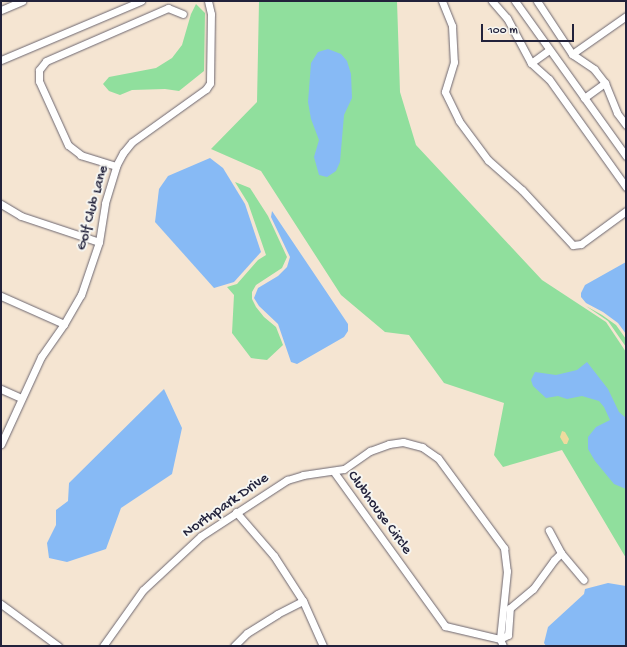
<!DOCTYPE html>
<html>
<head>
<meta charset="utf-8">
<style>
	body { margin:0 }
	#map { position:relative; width:627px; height:647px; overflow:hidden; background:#f5e5d2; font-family:"Gochi Hand",sans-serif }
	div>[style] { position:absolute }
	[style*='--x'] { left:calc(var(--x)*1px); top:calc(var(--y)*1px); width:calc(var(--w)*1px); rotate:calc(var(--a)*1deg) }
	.green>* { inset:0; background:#90df9d }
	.sand>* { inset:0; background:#eeda9e }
	.water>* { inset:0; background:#87baf5 }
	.roads { filter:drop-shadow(0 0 1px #6c6670) drop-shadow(0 0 1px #6c6670) }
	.minor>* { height:7px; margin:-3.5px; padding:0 3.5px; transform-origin:3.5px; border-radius:3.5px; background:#fff }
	span { translate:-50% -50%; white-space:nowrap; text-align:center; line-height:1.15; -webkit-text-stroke:4px #f6f6f2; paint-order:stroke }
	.street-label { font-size:15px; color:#22223b }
	.frame { position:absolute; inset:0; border:2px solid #22223b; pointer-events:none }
	.scale { position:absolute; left:481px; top:24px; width:93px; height:18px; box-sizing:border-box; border:2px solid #22223b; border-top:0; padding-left:5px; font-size:12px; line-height:14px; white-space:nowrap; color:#22223b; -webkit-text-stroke:3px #f6f6f2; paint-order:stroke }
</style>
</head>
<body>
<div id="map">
	<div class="green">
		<i style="clip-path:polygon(259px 1px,397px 1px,400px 92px,416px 145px,542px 280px,606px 322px,626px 352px,626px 558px,562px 450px,503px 467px,494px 455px,504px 403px,444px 383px,409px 335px,385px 332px,341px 295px,261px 171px,211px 149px,257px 102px)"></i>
		<i style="clip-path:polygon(196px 4px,205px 13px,204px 71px,179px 91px,165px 89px,132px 90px,120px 95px,109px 91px,103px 84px,109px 77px,156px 68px,172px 58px,182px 45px,191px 14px)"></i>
		<i style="clip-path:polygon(235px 182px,250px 188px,268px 216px,287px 257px,282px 268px,256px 285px,252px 292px,252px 299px,256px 307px,264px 317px,276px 327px,283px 345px,267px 360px,251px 358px,232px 333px,234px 295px,227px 287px,237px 284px,258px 260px,266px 255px,248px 203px)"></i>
		<i style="clip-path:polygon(586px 306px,602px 315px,616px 325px,626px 339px,626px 347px,608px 321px)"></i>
	</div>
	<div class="sand">
		<i style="clip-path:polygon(562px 431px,565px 432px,569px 439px,567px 444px,564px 444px,560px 437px)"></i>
	</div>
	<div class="water">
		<i style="clip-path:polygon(328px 49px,341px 54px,347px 61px,351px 74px,352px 98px,344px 115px,340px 162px,336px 171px,327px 177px,319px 175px,314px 157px,319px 140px,311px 119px,308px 102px,311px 63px,318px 52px)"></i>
		<i style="clip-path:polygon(210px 158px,223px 168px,245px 204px,261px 252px,234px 282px,214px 288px,155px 222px,159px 189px,168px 176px)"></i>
		<i style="clip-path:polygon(272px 211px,348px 324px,348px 331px,344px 337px,297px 364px,291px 362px,278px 324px,259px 306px,254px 298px,258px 288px,278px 276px,287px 267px,290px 257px,271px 217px)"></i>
		<i style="clip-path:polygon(626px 262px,626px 334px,618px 323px,603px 312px,586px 303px,581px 297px,581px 293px,585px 285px)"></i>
		<i style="clip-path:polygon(587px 362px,608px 389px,619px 412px,626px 418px,626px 489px,614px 484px,595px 461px,588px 449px,588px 437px,596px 427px,610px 420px,604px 407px,599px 401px,582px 396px,567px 399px,558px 396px,546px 398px,533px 386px,531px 380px,535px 372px,556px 375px,577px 370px)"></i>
		<i style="clip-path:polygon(164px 389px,182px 428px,172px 474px,121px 508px,106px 549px,67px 562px,49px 558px,47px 543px,56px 525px,56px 510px,68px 501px,69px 483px)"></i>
		<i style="clip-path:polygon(608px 583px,626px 586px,626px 646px,546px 646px,544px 643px,548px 627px,584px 594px,585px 589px)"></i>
	</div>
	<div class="roads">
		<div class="minor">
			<i style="--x:442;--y:1;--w:27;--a:68"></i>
			<i style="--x:452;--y:26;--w:36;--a:87"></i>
			<i style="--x:454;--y:62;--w:31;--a:107"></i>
			<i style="--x:445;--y:92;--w:32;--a:64"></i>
			<i style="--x:459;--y:121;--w:49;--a:53.4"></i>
			<i style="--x:488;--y:160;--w:45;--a:41.4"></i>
			<i style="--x:522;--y:190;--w:75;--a:47.2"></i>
			<i style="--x:573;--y:245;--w:8;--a:-7"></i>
			<i style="--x:581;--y:244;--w:56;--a:-36.3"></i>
			<i style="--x:492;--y:1;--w:23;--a:49"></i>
			<i style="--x:507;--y:18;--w:51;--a:61.9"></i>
			<i style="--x:531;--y:63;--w:24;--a:42"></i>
			<i style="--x:549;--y:79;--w:133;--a:54.5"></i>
			<i style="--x:515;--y:1;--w:191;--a:54.4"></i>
			<i style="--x:537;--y:1;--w:64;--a:56.6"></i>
			<i style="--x:572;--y:54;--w:27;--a:34"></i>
			<i style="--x:594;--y:69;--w:18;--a:52"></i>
			<i style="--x:605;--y:83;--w:32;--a:68"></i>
			<i style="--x:617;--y:113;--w:15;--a:53"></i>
			<i style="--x:1;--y:10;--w:23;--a:-23"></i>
			<i style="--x:572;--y:54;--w:66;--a:-35.1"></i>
			<i style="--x:1;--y:60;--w:152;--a:-22.9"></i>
			<i style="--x:531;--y:63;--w:22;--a:-36"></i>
			<i style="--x:584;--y:98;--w:26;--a:-36"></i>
			<i style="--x:116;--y:166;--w:37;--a:-163"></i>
			<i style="--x:81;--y:155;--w:16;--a:-142"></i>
			<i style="--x:68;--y:145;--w:70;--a:-114.4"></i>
			<i style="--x:39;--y:81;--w:11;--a:-90"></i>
			<i style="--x:39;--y:70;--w:11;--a:-52"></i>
			<i style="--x:46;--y:61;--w:133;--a:-23.5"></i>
			<i style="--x:168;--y:8;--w:16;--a:22"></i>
			<i style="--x:1;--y:204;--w:23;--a:31"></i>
			<i style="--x:21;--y:216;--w:82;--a:18.4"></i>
			<i style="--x:1;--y:296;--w:69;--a:24"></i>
			<i style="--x:1;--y:389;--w:22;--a:24"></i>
			<i style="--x:1;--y:444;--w:96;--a:-65.3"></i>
			<i style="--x:41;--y:357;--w:40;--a:-55.1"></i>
			<i style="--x:64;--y:324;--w:34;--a:-60"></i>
			<i style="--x:81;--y:295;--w:56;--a:-71.2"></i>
			<i style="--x:99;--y:242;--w:39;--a:-81"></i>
			<i style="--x:105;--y:203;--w:39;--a:-73"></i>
			<i style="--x:116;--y:166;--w:15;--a:-62"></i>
			<i style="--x:123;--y:153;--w:14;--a:-51"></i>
			<i style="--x:132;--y:142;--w:91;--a:-35.6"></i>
			<i style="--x:206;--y:89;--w:7;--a:-56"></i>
			<i style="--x:210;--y:83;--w:69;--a:-89.2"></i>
			<i style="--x:211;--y:14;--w:13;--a:-103"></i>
			<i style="--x:334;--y:472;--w:190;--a:54.2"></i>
			<i style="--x:445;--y:626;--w:57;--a:13.3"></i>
			<i style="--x:500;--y:639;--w:9;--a:-27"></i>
			<i style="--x:508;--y:635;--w:27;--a:-86"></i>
			<i style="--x:510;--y:608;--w:30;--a:-40"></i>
			<i style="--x:533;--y:589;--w:36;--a:-54"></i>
			<i style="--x:554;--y:560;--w:10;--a:-45"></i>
			<i style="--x:561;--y:553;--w:26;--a:-118"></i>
			<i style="--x:236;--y:512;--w:58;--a:49.2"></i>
			<i style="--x:274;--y:556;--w:54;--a:57.2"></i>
			<i style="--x:303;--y:601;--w:49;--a:66"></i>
			<i style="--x:561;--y:553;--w:35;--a:50"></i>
			<i style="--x:1;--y:604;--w:71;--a:36.4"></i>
			<i style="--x:103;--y:646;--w:69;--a:-54.5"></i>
			<i style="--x:143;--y:590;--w:79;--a:-43"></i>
			<i style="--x:201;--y:536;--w:103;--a:-33.1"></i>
			<i style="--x:287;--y:480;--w:17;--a:-17"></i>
			<i style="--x:303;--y:475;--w:41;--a:-8.3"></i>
			<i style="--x:344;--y:469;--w:32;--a:-35"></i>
			<i style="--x:370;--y:451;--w:20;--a:-20"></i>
			<i style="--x:389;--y:444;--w:14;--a:-8"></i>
			<i style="--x:403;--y:442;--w:20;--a:15"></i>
			<i style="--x:422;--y:447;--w:19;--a:35"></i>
			<i style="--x:438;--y:458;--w:112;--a:53.7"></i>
			<i style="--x:504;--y:548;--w:23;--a:83"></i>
			<i style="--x:507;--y:571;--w:68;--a:95.9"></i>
			<i style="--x:500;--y:639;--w:8;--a:67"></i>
			<i style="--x:234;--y:646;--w:18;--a:-45"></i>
			<i style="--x:247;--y:633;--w:36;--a:-32"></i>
			<i style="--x:277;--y:614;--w:29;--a:-27"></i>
		</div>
	</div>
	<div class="street-label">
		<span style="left:93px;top:208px;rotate:-75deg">Golf Club Lane</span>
		<span style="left:226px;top:506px;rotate:-35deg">Northpark Drive</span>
		<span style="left:379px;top:513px;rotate:54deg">Clubhouse Circle</span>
	</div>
	<div class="frame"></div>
	<div class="scale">100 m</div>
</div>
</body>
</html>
